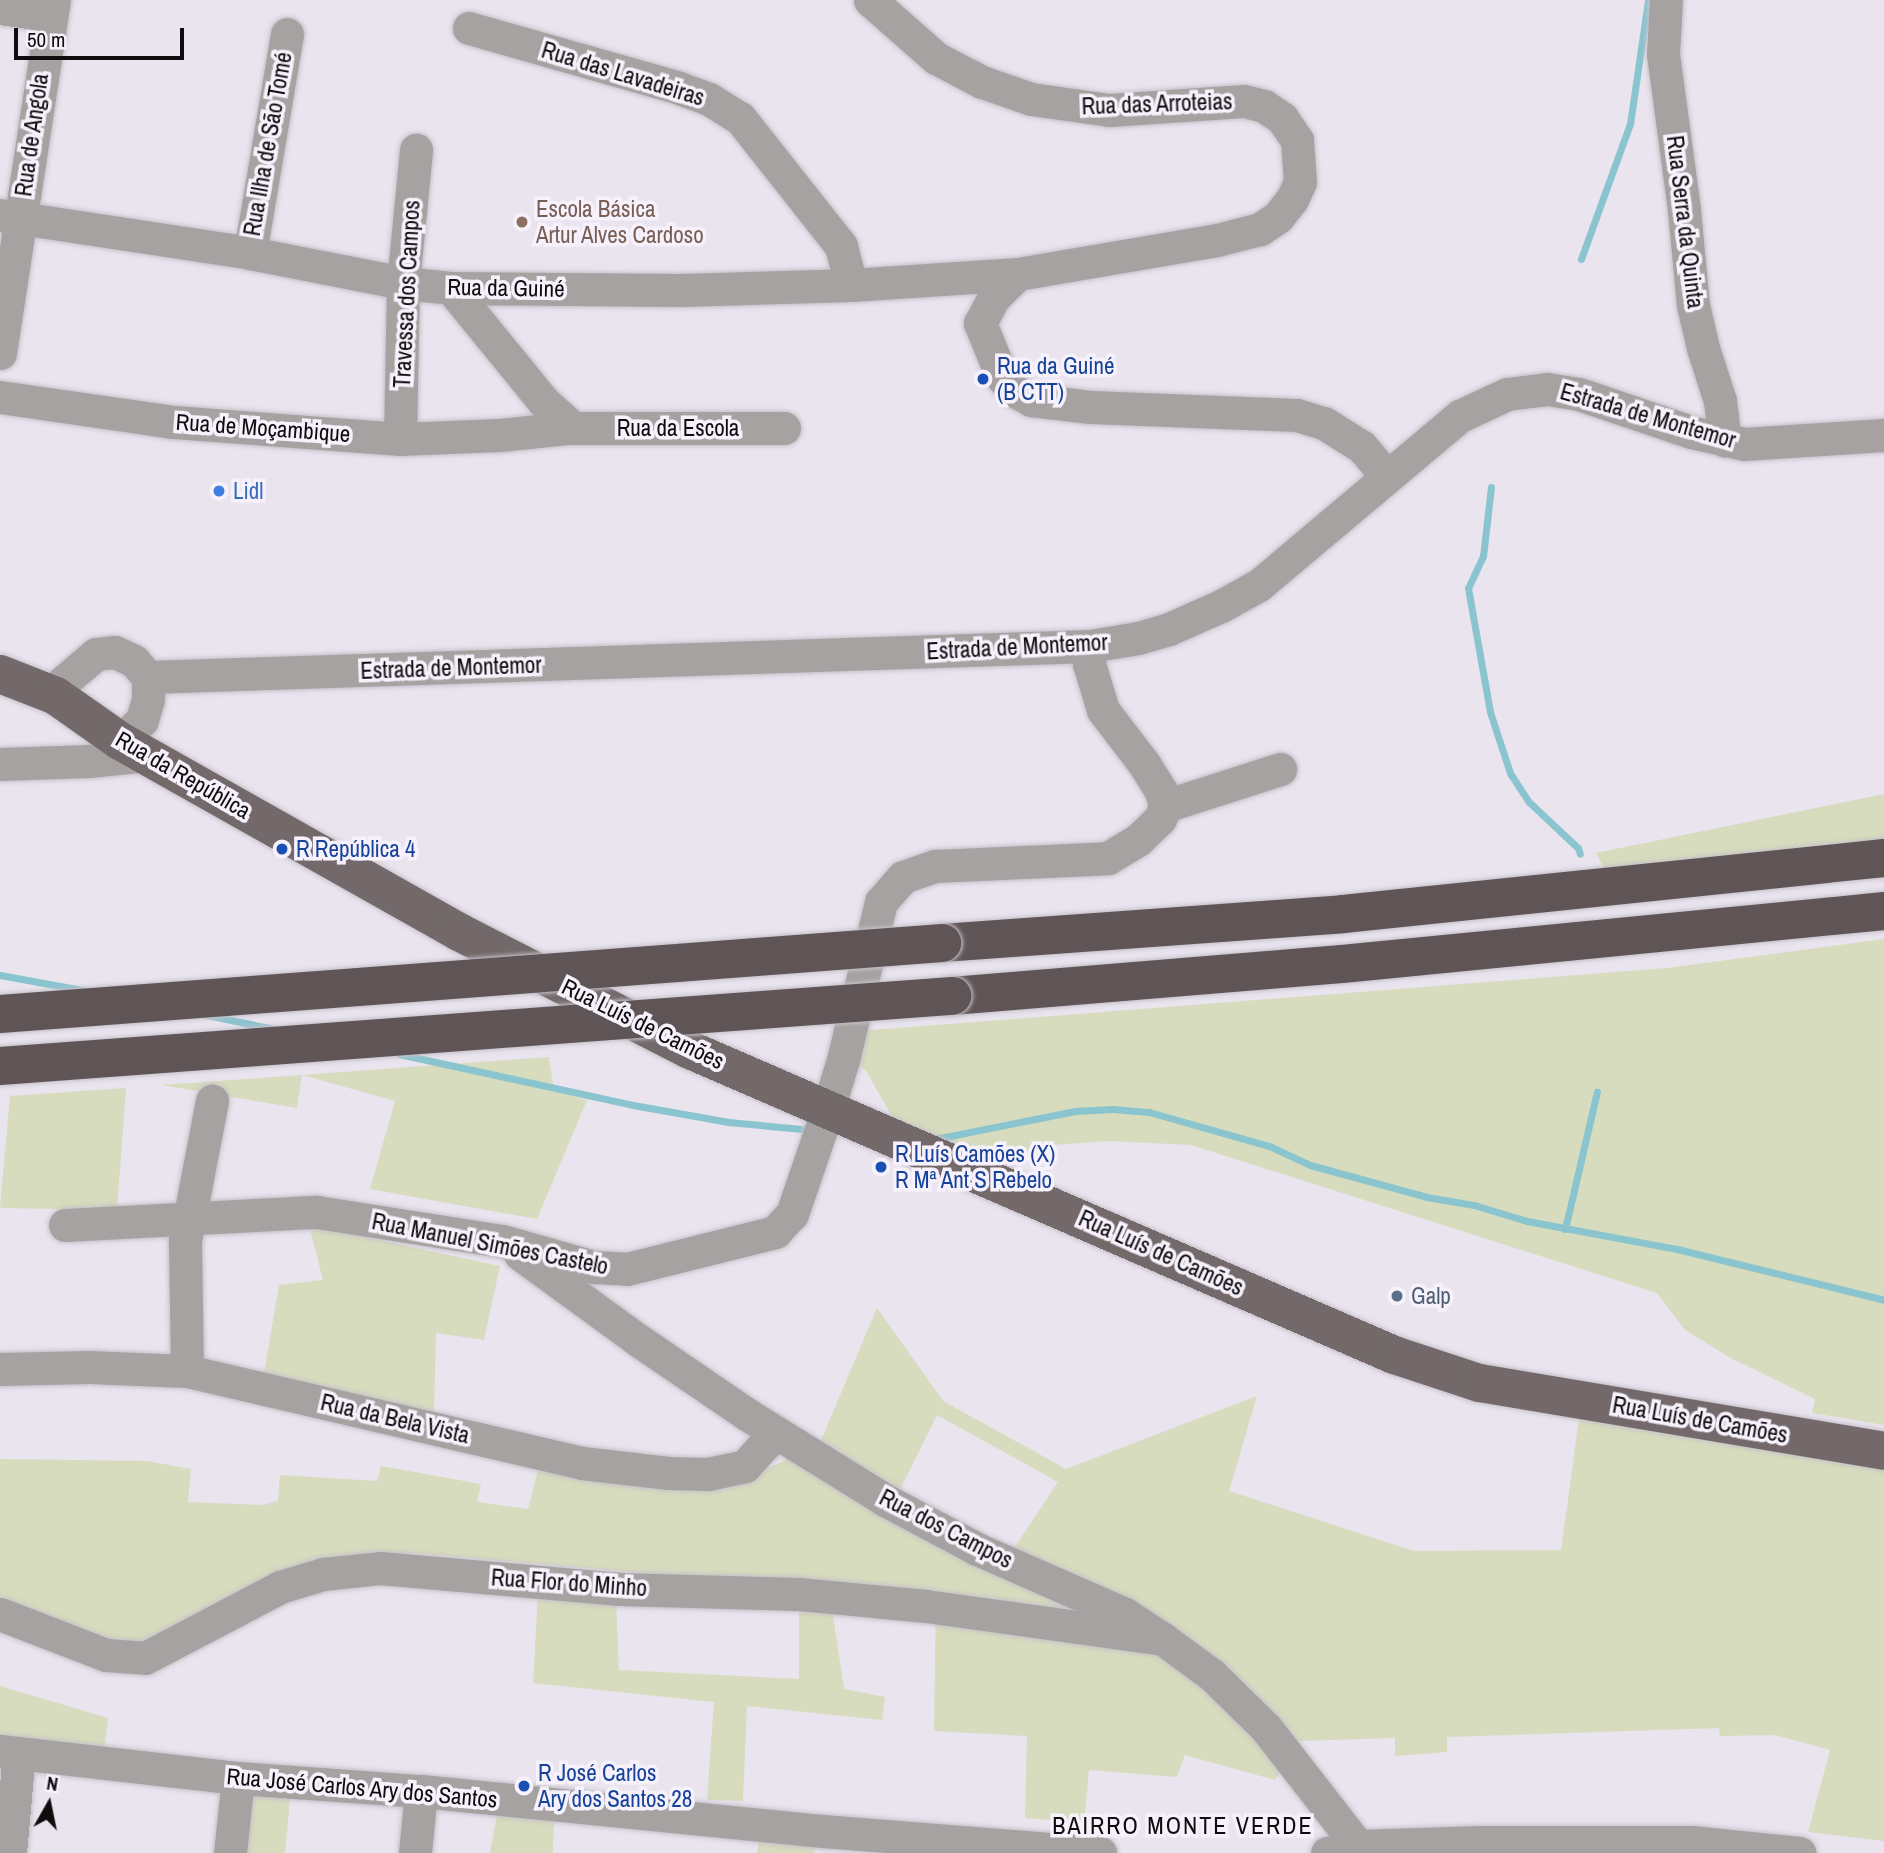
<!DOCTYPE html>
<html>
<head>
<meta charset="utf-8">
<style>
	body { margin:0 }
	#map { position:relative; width:1884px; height:1853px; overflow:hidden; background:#e9e4ee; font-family:"Archivo Narrow",sans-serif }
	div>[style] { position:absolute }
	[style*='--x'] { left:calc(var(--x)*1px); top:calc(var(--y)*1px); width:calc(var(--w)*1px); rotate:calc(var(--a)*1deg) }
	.green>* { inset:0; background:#d6dcbd }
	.stream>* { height:7px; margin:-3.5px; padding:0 3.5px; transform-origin:3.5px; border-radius:3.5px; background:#89c4cf }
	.roads { filter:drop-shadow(0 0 2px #c6c1ca) drop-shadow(0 0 2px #c6c1ca) }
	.minor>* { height:33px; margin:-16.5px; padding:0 16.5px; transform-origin:16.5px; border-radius:16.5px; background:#a7a2a2 }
	.major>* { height:38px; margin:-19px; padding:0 19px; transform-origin:19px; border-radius:19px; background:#73696a }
	.highway>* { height:38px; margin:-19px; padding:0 19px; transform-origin:19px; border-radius:19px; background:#605556 }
	.bridges { filter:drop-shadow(0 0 2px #c6c1ca) drop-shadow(0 0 2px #c6c1ca) }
	.highway-bridge>* { height:38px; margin:-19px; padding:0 19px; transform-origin:19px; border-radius:19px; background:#605556 }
	.dots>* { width:19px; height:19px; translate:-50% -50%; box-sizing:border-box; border:4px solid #f6f1fb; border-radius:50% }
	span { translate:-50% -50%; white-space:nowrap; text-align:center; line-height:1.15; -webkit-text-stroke:7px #f6f1fb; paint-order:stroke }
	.street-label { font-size:23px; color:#0e0c0f }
	.education-label { font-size:23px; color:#785e54 }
	.left { translate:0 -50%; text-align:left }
	.transit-label { font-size:23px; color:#164399 }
	.shop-label { font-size:23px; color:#366cbe }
	.service-label { font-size:23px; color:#4e5e75 }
	.neighbourhood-label { font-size:24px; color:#0e0c0f; letter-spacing:2px }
	.north { position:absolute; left:14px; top:1769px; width:70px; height:70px; -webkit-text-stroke:5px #f6f1fb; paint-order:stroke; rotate:9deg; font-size:19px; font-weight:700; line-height:28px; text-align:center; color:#0e0c0f }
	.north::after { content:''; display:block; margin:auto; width:24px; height:32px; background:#0e0c0f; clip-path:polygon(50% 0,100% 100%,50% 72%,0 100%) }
	.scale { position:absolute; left:14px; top:28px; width:170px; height:32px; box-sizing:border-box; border:4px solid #0e0c0f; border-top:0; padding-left:9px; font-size:21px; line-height:24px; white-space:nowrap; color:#0e0c0f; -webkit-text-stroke:5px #f6f1fb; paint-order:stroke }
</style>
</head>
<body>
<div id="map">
	<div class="green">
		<i style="clip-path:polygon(1884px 794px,1884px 840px,1604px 868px,1596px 853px)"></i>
		<i style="clip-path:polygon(1884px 939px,1884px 1425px,1812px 1413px,1815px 1399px,1729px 1357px,1685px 1330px,1657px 1293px,1191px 1145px,1108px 1141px,1039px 1146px,1017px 1161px,925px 1134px,894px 1120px,866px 1071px,858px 1064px,859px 1031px,1667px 968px)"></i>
		<i style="clip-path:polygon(549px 1057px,554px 1091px,587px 1100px,537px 1219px,370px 1189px,395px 1101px,302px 1075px,297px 1108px,162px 1085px,302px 1075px)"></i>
		<i style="clip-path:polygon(126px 1088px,117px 1210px,0 1208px,10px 1096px)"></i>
		<i style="clip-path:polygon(309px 1225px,500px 1266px,484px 1340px,436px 1333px,434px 1412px,264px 1373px,279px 1285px,323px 1280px)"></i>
		<i style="clip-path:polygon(evenodd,877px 1308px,943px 1401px,1066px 1469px,1257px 1396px,1229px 1491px,1414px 1551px,1561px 1550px,1580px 1412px,1884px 1463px,1884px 1841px,1808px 1832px,1830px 1750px,1775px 1735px,1720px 1736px,1719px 1728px,1447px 1737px,1447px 1752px,1395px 1756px,1395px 1738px,1299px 1741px,1275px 1780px,1185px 1755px,1177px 1777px,1089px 1770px,1084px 1823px,1025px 1818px,1027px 1736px,934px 1731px,936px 1598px,411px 1553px,318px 1558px,268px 1578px,146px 1646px,106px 1641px,0 1600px,0 1459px,147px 1461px,191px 1469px,188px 1502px,263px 1505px,278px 1501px,280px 1475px,377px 1481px,381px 1466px,481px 1484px,477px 1502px,528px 1509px,540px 1462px,759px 1472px,819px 1445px,877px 1308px,937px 1415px,1058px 1482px,999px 1571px,889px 1512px,937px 1415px)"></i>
		<i style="clip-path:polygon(538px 1593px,616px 1602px,619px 1670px,799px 1679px,799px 1608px,832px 1608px,844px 1689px,885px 1697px,882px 1720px,747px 1706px,743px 1801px,707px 1800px,714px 1702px,533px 1683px)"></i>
		<i style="clip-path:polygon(0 1686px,108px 1718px,104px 1752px,0 1740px)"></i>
		<i style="clip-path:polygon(244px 1792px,290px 1798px,285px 1853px,236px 1853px)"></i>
		<i style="clip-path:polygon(498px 1809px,554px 1814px,553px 1853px,490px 1853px)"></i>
		<i style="clip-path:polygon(760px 1832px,815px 1840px,814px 1853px,757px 1853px)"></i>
	</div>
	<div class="stream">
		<i style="--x:1581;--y:259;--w:144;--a:-70.1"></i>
		<i style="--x:1630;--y:124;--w:125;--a:-81.7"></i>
		<i style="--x:1491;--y:487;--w:69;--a:96.6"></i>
		<i style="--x:1483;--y:556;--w:35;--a:115"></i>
		<i style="--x:1468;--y:588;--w:126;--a:79.9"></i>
		<i style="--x:1490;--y:712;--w:64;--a:71.8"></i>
		<i style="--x:1510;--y:773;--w:35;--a:57"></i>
		<i style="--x:1529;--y:802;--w:67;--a:43.2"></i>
		<i style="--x:1578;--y:848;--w:6;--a:72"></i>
		<i style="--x:0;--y:975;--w:83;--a:10.4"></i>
		<i style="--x:207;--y:1015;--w:68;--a:11.8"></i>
		<i style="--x:399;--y:1054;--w:239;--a:12.3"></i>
		<i style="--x:633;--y:1105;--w:97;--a:10.1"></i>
		<i style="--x:728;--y:1122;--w:74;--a:5.4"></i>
		<i style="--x:935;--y:1139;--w:143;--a:-11.3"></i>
		<i style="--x:1075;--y:1111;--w:38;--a:-3"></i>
		<i style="--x:1113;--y:1109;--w:36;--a:5"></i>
		<i style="--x:1149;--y:1112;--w:125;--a:15.8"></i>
		<i style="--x:1269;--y:1146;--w:45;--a:24.9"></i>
		<i style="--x:1310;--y:1165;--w:121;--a:15.3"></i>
		<i style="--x:1427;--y:1197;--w:48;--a:9.7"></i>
		<i style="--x:1474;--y:1205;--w:55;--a:16.8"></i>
		<i style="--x:1527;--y:1221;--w:153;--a:10.6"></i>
		<i style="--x:1677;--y:1249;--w:213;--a:13.8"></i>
		<i style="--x:1565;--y:1229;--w:141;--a:-76.9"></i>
	</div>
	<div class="roads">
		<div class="minor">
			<i style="--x:870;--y:0;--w:88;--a:41.3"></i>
			<i style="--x:936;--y:58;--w:52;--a:27.6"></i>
			<i style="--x:982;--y:82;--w:52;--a:19.1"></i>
			<i style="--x:1031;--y:99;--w:79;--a:8"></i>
			<i style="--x:1109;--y:110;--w:135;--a:-3.8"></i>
			<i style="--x:1244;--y:101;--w:21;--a:14"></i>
			<i style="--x:1264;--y:106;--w:22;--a:34"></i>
			<i style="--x:1282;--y:118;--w:27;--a:56"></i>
			<i style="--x:1297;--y:140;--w:42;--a:85.9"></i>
			<i style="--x:1300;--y:182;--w:19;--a:115"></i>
			<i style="--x:1292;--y:199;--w:23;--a:128"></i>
			<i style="--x:1278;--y:217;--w:22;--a:146"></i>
			<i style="--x:1260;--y:229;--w:44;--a:165.7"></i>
			<i style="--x:1217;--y:240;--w:202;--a:170.3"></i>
			<i style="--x:1018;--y:274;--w:33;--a:136"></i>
			<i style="--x:994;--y:297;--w:30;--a:118"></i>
			<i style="--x:980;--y:323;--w:58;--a:67.8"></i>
			<i style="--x:1002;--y:377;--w:17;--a:50"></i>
			<i style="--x:1013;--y:390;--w:21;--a:29"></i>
			<i style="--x:1031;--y:400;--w:60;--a:6.7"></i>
			<i style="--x:1091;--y:407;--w:206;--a:2.2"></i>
			<i style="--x:1297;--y:415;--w:28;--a:17"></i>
			<i style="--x:1324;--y:423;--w:45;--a:32.3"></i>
			<i style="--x:1362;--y:447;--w:38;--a:50"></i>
			<i style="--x:1666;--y:0;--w:54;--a:93.2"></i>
			<i style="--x:1663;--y:54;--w:157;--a:82.3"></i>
			<i style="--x:1684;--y:210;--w:95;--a:84.6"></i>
			<i style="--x:1693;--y:305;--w:44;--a:76.9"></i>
			<i style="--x:1703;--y:348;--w:56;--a:72.2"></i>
			<i style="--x:1720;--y:401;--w:40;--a:82.9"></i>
			<i style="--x:0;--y:8;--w:50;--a:8"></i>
			<i style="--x:469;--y:28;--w:218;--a:15.9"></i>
			<i style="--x:679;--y:88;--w:32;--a:20"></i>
			<i style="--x:709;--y:99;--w:36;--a:32"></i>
			<i style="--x:740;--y:118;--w:163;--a:51.7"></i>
			<i style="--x:841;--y:246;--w:40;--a:75.6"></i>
			<i style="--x:0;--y:215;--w:253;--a:8.6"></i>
			<i style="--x:250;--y:253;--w:156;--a:11.1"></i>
			<i style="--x:403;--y:283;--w:48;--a:5.9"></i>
			<i style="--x:451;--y:288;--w:229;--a:0.5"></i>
			<i style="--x:680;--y:290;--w:171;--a:-1.7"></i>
			<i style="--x:851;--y:285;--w:167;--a:-3.8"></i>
			<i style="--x:250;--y:253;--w:222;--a:-80.4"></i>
			<i style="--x:451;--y:288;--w:146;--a:50.8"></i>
			<i style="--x:543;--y:401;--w:40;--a:42"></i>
			<i style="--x:0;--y:353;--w:357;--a:-81.3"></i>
			<i style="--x:0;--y:397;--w:176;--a:8.2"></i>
			<i style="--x:174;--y:422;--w:227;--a:4.3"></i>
			<i style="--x:400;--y:439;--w:100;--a:-2.3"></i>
			<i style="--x:500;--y:435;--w:67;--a:-6"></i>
			<i style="--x:567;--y:428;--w:217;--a:0"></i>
			<i style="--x:400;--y:439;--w:156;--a:-88.9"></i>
			<i style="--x:403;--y:283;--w:134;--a:-84.4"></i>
			<i style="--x:148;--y:677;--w:943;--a:-1.88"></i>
			<i style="--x:1090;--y:646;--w:49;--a:-9.5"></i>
			<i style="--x:1138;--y:638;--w:32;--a:-16"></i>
			<i style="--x:1169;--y:629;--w:57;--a:-23.9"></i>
			<i style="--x:1221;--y:606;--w:43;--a:-28.9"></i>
			<i style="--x:1259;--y:585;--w:263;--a:-40.1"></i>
			<i style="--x:1460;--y:416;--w:52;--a:-25.1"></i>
			<i style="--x:1507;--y:394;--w:40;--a:-7.1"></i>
			<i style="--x:1547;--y:389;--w:32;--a:9"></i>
			<i style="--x:1579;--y:394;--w:118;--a:18.7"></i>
			<i style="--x:1691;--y:432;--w:54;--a:12.8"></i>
			<i style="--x:1744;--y:444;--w:140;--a:-3.7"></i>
			<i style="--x:56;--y:696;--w:16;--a:-63"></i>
			<i style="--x:63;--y:682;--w:43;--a:-40.3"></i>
			<i style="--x:96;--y:654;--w:19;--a:-6"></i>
			<i style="--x:115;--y:652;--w:21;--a:25"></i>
			<i style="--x:134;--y:661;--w:21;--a:49"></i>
			<i style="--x:148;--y:677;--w:22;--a:90"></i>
			<i style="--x:148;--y:699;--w:22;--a:106"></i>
			<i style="--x:142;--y:720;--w:30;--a:136"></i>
			<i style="--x:0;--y:764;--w:89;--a:-1.9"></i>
			<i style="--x:89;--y:761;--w:58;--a:-5.9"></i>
			<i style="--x:1165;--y:806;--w:121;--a:-17.8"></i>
			<i style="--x:65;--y:1225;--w:252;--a:-3"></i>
			<i style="--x:317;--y:1212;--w:187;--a:8.9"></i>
			<i style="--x:502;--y:1241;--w:96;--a:15.8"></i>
			<i style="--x:594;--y:1267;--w:33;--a:3"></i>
			<i style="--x:627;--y:1269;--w:153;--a:-14"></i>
			<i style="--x:775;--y:1232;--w:25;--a:-47"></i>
			<i style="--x:792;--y:1214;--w:111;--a:-71.1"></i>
			<i style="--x:828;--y:1109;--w:51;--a:-73"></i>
			<i style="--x:843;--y:1060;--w:163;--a:-76.5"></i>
			<i style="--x:881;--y:902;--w:33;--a:-49"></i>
			<i style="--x:903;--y:877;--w:34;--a:-19"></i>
			<i style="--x:935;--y:866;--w:173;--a:-2.6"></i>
			<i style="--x:1108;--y:858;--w:35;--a:-31"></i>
			<i style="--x:1138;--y:840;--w:30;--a:-44"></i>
			<i style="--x:1160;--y:819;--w:14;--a:-69"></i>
			<i style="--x:1165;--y:806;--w:16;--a:-105"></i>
			<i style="--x:1161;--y:791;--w:31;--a:-122"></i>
			<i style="--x:1145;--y:765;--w:69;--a:-127.4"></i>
			<i style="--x:1103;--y:710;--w:48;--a:-106.9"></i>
			<i style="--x:1089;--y:664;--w:18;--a:-87"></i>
			<i style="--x:520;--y:1254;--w:146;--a:36.1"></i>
			<i style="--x:638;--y:1340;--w:133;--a:34.3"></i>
			<i style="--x:748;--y:1415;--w:161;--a:31.8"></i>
			<i style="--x:885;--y:1500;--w:104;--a:28"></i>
			<i style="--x:977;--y:1549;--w:162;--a:23.7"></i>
			<i style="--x:1125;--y:1614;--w:45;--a:33.3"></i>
			<i style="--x:1163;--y:1639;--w:61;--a:36.3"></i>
			<i style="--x:1212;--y:1675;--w:76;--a:44.5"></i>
			<i style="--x:1266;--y:1728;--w:150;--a:52.1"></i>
			<i style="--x:0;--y:1369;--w:89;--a:-1.3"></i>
			<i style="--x:89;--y:1367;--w:98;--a:2.3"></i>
			<i style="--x:187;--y:1371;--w:406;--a:13.1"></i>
			<i style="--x:582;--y:1463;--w:87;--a:6.6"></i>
			<i style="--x:668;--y:1473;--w:40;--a:1.4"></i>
			<i style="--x:708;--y:1474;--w:38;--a:-12"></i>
			<i style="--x:745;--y:1466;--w:45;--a:-47.7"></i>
			<i style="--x:187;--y:1371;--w:130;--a:-90.9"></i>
			<i style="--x:185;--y:1241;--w:143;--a:-79.1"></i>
			<i style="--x:0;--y:1614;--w:114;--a:21.1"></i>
			<i style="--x:106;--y:1655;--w:39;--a:4"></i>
			<i style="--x:145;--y:1658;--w:153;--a:-27.7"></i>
			<i style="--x:280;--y:1587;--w:45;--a:-16.8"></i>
			<i style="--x:323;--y:1574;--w:57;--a:-6"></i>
			<i style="--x:380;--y:1568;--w:241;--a:5"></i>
			<i style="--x:620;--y:1589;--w:179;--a:1.6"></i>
			<i style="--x:799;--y:1594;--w:128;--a:5.4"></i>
			<i style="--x:926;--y:1606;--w:239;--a:7.9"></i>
			<i style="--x:0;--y:1751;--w:240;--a:6.5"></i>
			<i style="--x:238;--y:1778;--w:183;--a:4.1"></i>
			<i style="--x:421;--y:1791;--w:404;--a:5.7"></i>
			<i style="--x:823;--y:1831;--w:278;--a:4.5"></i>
			<i style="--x:10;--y:1853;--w:100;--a:-84.9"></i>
			<i style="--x:230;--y:1853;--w:75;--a:-83.9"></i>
			<i style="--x:415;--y:1853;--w:62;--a:-84.5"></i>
			<i style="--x:1327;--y:1853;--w:32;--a:-13"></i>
			<i style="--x:1358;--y:1846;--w:123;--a:-1.9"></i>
			<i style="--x:1481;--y:1842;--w:210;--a:0"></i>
			<i style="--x:1691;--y:1842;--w:109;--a:5.8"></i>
		</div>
		<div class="major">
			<i style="--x:0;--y:674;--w:60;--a:21.4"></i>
			<i style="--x:56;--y:696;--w:78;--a:35.1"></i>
			<i style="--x:120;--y:741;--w:389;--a:29.4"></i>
			<i style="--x:459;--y:932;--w:259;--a:27.1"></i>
			<i style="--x:690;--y:1050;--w:767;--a:23.42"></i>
			<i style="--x:1394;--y:1355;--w:89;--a:18.2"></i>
			<i style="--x:1479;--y:1383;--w:411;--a:9.5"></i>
		</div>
		<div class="highway">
			<i style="--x:942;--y:943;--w:402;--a:-4.1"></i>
			<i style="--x:1343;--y:914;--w:544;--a:-5.91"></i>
			<i style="--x:952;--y:996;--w:391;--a:-4.7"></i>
			<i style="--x:1342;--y:964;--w:545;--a:-5.58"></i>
		</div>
	</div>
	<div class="bridges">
		<div class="highway-bridge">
			<i style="--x:0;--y:1014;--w:945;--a:-4.31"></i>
			<i style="--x:0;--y:1066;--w:955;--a:-4.21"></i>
		</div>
	</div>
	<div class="dots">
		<i style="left:522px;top:222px;background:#8d6e63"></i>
		<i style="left:983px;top:379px;background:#1a4fb4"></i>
		<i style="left:219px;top:491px;background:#3f7fe0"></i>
		<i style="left:282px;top:849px;background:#1a4fb4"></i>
		<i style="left:881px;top:1167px;background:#1a4fb4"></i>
		<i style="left:1397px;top:1296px;background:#5c6f8a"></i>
		<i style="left:524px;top:1786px;background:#1a4fb4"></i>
	</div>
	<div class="street-label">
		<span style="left:623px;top:74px;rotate:17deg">Rua das Lavadeiras</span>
		<span style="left:1157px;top:104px;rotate:-2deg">Rua das Arroteias</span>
		<span style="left:32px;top:135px;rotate:-82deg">Rua de Angola</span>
		<span style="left:268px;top:144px;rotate:-80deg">Rua Ilha de São Tomé</span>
		<span style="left:1685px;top:222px;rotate:83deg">Rua Serra da Quinta</span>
		<span style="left:506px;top:288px;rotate:1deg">Rua da Guiné</span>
		<span style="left:407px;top:294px;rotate:-87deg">Travessa dos Campos</span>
		<span style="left:1648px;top:416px;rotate:16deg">Estrada de Montemor</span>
		<span style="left:263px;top:428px;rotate:4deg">Rua de Moçambique</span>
		<span style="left:678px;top:428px">Rua da Escola</span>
		<span style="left:1017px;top:647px;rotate:-3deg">Estrada de Montemor</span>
		<span style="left:451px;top:668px;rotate:-2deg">Estrada de Montemor</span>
		<span style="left:183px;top:775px;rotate:30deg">Rua da República</span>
		<span style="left:643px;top:1024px;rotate:26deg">Rua Luís de Camões</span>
		<span style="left:490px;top:1244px;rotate:11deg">Rua Manuel Simões Castelo</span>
		<span style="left:1161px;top:1253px;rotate:24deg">Rua Luís de Camões</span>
		<span style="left:395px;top:1419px;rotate:13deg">Rua da Bela Vista</span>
		<span style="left:1700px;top:1420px;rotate:10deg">Rua Luís de Camões</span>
		<span style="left:946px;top:1529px;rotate:27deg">Rua dos Campos</span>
		<span style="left:569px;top:1583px;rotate:4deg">Rua Flor do Minho</span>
		<span style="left:362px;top:1788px;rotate:5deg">Rua José Carlos Ary dos Santos</span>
	</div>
	<div class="education-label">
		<span class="left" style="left:536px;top:222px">Escola Básica<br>Artur Alves Cardoso</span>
	</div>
	<div class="transit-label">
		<span class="left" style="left:997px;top:379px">Rua da Guiné<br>(B CTT)</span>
		<span class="left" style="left:296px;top:849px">R República 4</span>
		<span class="left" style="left:895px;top:1167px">R Luís Camões (X)<br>R Mª Ant S Rebelo</span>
		<span class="left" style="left:538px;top:1786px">R José Carlos<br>Ary dos Santos 28</span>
	</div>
	<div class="shop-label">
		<span class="left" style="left:233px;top:491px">Lidl</span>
	</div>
	<div class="service-label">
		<span class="left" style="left:1411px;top:1296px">Galp</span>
	</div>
	<div class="neighbourhood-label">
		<span style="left:1183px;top:1826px">BAIRRO MONTE VERDE</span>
	</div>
	<div class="north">N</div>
	<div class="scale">50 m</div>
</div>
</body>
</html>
